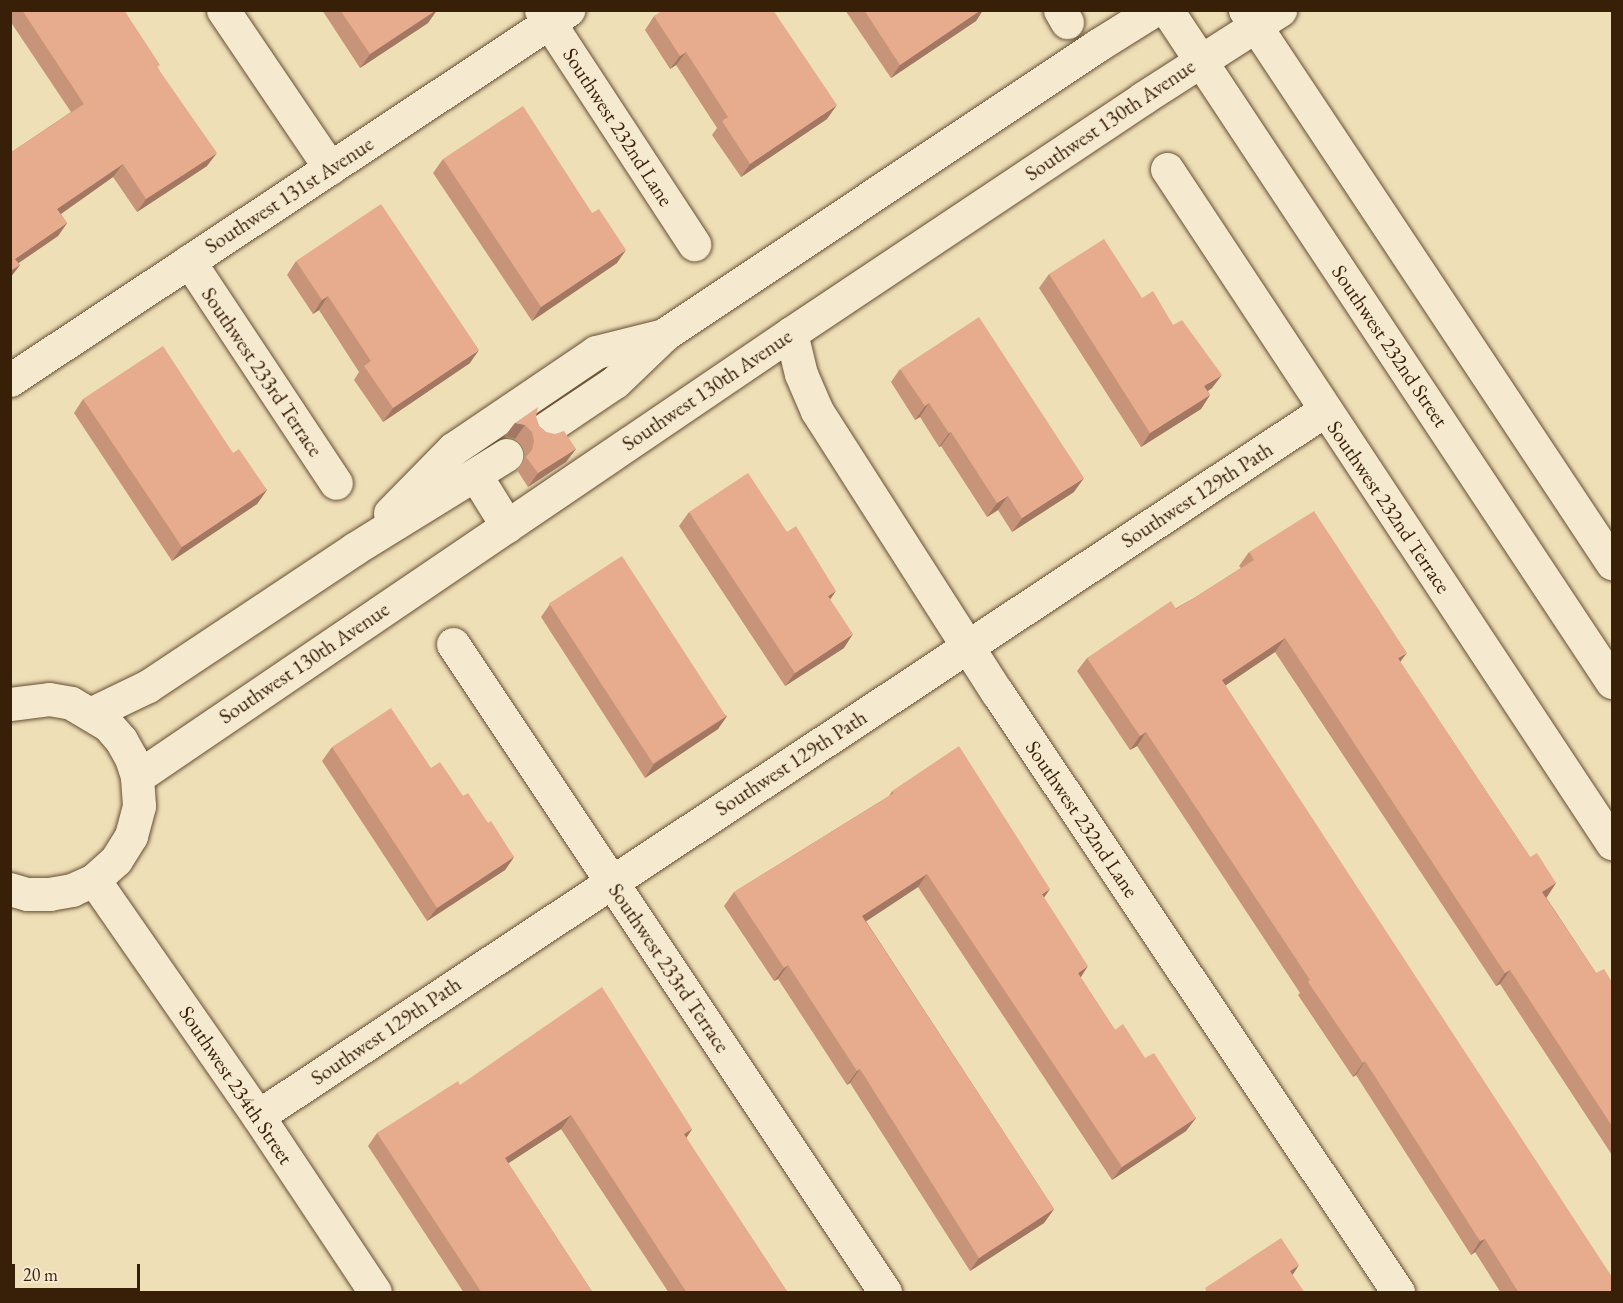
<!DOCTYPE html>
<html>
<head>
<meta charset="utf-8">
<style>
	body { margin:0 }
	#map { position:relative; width:1623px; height:1303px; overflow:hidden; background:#efdfb7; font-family:"EB Garamond",serif }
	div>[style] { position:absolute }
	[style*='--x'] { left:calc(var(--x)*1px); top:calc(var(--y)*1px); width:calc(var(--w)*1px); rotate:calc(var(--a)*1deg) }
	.roads { filter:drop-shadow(0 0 2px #664f33) drop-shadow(0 0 2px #664f33) }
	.minor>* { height:33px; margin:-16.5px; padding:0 16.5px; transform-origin:16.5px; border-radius:16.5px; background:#f5ead0 }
	.wall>* { inset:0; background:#c7947a }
	.shaded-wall>* { inset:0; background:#a27863 }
	.building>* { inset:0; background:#e7ac8e; transform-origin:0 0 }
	span { translate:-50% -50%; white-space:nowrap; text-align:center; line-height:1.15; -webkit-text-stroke:5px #f5ead0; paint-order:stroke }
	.street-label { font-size:21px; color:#381f07 }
	.frame { position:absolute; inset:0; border:12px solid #381f07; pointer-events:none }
	.scale { position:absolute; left:12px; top:1264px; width:128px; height:27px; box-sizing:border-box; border:3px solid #381f07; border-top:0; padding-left:8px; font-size:18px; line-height:21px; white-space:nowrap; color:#381f07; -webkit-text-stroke:4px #f5ead0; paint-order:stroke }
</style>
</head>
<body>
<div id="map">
	<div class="roads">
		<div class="minor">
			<i style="--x:223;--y:10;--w:191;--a:55.9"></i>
			<i style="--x:541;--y:10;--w:280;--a:56.8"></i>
			<i style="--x:1060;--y:10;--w:14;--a:60"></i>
			<i style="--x:1167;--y:10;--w:806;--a:56.49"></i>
			<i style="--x:1245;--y:10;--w:664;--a:56.43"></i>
			<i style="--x:1167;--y:169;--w:808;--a:56.57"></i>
			<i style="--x:189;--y:261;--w:266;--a:56.5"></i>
			<i style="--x:791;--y:333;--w:42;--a:76.3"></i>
			<i style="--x:801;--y:374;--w:40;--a:66.6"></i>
			<i style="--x:817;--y:411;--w:334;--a:57.4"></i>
			<i style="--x:997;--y:692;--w:722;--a:56.24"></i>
			<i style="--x:10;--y:380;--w:670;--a:-33.55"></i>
			<i style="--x:545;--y:429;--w:84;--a:-33.9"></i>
			<i style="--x:615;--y:382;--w:69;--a:-43.8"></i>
			<i style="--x:665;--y:334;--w:521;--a:-33.72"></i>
			<i style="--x:1098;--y:45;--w:66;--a:-32"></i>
			<i style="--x:476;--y:476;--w:59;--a:58.2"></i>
			<i style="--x:390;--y:513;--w:90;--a:-45.5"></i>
			<i style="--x:453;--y:449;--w:173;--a:-34.1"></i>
			<i style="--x:596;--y:352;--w:70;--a:-14"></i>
			<i style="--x:453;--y:644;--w:779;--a:56.31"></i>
			<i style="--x:10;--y:704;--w:39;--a:-7"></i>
			<i style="--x:49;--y:699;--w:22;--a:10"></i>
			<i style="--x:71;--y:703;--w:43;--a:30.7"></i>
			<i style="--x:108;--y:725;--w:20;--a:49"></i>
			<i style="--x:121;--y:740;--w:21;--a:61"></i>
			<i style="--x:131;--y:758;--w:20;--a:72"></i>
			<i style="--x:137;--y:777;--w:29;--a:86"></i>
			<i style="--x:139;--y:806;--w:31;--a:105"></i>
			<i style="--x:131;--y:836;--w:28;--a:122"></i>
			<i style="--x:116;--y:860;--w:30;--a:138"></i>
			<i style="--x:94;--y:880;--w:24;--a:156"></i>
			<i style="--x:72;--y:890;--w:22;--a:170"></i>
			<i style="--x:50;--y:894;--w:23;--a:180"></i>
			<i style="--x:27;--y:894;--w:18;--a:-164"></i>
			<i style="--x:92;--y:713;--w:62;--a:-25.7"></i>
			<i style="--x:148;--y:686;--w:247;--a:-33.6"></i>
			<i style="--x:354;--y:549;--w:179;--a:-31.7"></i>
			<i style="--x:137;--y:777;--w:790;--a:-34.17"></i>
			<i style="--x:791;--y:333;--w:423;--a:-33.7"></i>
			<i style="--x:1143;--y:98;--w:163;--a:-32.7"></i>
			<i style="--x:94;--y:880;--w:287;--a:55.2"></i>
			<i style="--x:258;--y:1116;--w:211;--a:56.4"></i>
			<i style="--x:258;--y:1116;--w:1279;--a:-33.49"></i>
		</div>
	</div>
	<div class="wall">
		<i style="clip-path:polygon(10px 10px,124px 10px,158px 68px,207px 166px,137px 212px,113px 177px,61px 214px,67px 223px,58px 236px,18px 263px,20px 265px,10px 278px,10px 153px,71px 112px,10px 21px)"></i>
		<i style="clip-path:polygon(322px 10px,437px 10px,428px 23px,360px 68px)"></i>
		<i style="clip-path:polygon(845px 10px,983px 10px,976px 21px,891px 78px)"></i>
		<i style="clip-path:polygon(654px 16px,827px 119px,741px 177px,712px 135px,717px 128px,676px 65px,670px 69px,645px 30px)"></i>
		<i style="clip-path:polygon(443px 159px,617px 263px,532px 321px,433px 173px)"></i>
		<i style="clip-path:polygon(296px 261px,470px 363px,383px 422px,354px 380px,359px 372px,319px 310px,313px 314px,287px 275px)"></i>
		<i style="clip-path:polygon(1049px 274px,1142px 298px,1212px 388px,1208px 391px,1210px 395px,1201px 409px,1141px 447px,1039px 288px)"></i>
		<i style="clip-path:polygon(900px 369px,1074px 492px,1012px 532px,998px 510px,987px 517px,941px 446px,939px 447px,920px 417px,915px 420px,891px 382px)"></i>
		<i style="clip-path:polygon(83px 399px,233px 453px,267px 490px,257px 504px,172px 561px,74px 413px)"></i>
		<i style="clip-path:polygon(536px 417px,539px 426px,546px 432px,576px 449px,566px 462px,528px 487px,517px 470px,523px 461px,525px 455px,522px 446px,515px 439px,505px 436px,515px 423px)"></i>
		<i style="clip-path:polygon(689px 512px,830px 600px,844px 648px,785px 686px,679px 526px)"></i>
		<i style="clip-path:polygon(1249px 552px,1400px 662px,1530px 857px,1556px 883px,1546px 897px,1596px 973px,1612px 982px,1612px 1155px,1500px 984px,1496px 986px,1275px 652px,1225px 685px,1612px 1293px,1501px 1293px,1475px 1252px,1471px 1255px,1356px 1075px,1353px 1077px,1298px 995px,1300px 993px,1137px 746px,1130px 750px,1077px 671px,1087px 658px,1194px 598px,1241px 568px,1239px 566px)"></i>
		<i style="clip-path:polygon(550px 604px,727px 716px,718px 729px,645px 778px,541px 617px)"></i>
		<i style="clip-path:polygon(332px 747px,431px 768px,463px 796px,488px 823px,514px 857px,505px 870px,427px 921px,322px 761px)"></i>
		<i style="clip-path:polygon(892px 791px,1044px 898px,1081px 978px,1115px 1030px,1145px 1058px,1196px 1118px,1186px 1131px,1112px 1180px,918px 887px,866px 921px,1054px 1209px,1044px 1223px,970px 1271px,850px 1083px,847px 1085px,778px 979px,774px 981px,724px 906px,734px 892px,889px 796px)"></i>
		<i style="clip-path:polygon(460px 1085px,692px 1129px,686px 1138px,788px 1293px,669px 1293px,561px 1129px,508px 1163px,593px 1293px,464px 1293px,368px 1146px,377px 1133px)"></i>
	</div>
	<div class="shaded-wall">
		<i style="clip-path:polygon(437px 10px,428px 23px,360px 68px,370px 54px)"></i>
		<i style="clip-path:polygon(981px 10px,983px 10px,976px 21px,891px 78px,900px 65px)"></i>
		<i style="clip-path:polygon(686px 52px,676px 65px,670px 69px,680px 56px)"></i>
		<i style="clip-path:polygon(837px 105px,827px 119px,741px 177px,750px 164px)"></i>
		<i style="clip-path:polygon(217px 153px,207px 166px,137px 212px,146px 199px)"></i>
		<i style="clip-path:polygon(123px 164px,113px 177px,48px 223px,57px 209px)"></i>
		<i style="clip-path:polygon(67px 223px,58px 236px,10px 269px,15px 259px)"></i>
		<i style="clip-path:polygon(626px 250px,617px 263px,532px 321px,541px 307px)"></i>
		<i style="clip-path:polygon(20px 265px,10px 278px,10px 271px)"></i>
		<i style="clip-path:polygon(328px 296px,319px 310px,313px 314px,322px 300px)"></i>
		<i style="clip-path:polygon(479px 350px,470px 363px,383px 422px,393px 408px)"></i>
		<i style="clip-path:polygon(1222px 375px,1212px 388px,1195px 400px,1204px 386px)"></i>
		<i style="clip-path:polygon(1210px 395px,1201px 409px,1141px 447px,1150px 433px)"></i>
		<i style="clip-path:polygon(929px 403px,920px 417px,915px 420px,925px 406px)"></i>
		<i style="clip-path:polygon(515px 423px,525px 425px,515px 439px,505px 436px)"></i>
		<i style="clip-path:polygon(951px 432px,941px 446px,939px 447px,949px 433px)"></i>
		<i style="clip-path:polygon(576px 449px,566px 462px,528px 487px,538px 473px)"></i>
		<i style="clip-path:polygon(1084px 478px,1074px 492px,1012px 532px,1022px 518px)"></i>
		<i style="clip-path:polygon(267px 490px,257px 504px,172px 561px,182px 547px)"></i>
		<i style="clip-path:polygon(1008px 496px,998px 510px,987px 517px,997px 503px)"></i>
		<i style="clip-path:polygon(836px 591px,827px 604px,828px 596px)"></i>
		<i style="clip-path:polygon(853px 634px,844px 648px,785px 686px,795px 673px)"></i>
		<i style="clip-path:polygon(1285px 638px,1275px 652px,1213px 694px,1222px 680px)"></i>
		<i style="clip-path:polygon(1407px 653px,1397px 666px,1398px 658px)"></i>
		<i style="clip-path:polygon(727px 716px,718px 729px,645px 778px,654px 764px)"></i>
		<i style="clip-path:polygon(1146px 732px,1137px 746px,1130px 750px,1140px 736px)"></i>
		<i style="clip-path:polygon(514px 857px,505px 870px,427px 921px,437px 908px)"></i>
		<i style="clip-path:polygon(927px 874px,918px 887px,853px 930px,862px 916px)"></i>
		<i style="clip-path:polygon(1556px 883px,1547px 897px,1533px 906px,1542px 892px)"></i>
		<i style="clip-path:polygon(1050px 889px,1041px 902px,1042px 894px)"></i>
		<i style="clip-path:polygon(788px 965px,778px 979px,774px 981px,784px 968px)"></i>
		<i style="clip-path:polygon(1088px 966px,1079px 980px,1078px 973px)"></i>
		<i style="clip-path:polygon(1510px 970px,1500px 984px,1496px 986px,1505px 973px)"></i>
		<i style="clip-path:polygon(1365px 1061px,1356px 1075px,1353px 1077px,1363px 1063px)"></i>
		<i style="clip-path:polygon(860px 1069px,850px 1083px,847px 1085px,857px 1071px)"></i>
		<i style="clip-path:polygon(571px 1115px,561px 1129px,495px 1172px,505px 1158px)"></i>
		<i style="clip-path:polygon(1196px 1118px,1186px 1131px,1112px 1180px,1122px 1167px)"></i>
		<i style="clip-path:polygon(692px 1129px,683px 1143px,684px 1134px)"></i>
		<i style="clip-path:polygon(1054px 1209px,1044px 1223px,970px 1271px,979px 1258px)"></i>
		<i style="clip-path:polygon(1485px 1239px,1475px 1252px,1471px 1255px,1480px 1241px)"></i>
		<i style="clip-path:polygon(1299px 1265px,1290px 1279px,1290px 1271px)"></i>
	</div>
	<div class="building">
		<i style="clip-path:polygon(22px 10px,124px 10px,160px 65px,157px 67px,217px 153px,146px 199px,123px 164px,57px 209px,67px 223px,15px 259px,20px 265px,10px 271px,10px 153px,84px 104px)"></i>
		<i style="clip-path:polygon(340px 10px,436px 10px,370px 54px)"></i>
		<i style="clip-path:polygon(663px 10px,773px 10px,837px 105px,750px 164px,722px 121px,728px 117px,686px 52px,680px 56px,654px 16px)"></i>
		<i style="clip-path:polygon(864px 10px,981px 10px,900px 65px)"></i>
		<i style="clip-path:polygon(523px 106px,592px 213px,599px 209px,626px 250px,541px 307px,443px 159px)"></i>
		<i style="clip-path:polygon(381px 204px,479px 350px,393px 408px,364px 366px,371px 361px,328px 296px,322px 300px,296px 261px)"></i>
		<i style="clip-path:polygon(1104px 239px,1142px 298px,1153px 291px,1173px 325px,1182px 320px,1222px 375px,1204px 386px,1210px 395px,1150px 433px,1049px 274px)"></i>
		<i style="clip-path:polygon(979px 317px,1084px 478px,1022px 518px,1008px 496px,997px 503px,951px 432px,949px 433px,929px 403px,925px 406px,900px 369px)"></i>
		<i style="clip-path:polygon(163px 346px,233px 453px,239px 449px,267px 490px,182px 547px,83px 399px)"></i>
		<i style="clip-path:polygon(538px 407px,536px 417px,539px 426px,546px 432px,555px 434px,564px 431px,576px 449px,538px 473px,526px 457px,532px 450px,534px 441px,532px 432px,525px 425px,515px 423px)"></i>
		<i style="clip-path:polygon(748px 473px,787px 532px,796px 526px,836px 591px,828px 596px,853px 634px,795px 673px,689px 512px)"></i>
		<i style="clip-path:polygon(1314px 511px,1407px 653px,1398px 658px,1530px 857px,1537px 853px,1556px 883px,1542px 892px,1596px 973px,1604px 969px,1612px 982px,1612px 1126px,1510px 970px,1505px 973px,1285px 638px,1222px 680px,1612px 1277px,1612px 1293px,1519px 1293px,1485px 1239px,1480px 1241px,1365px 1061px,1363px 1063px,1308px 982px,1310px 980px,1146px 732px,1140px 736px,1087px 658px,1171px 601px,1176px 609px,1194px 598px,1254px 560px,1249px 552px)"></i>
		<i style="left:622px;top:556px;width:191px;height:87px;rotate:57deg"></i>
		<i style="clip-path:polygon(391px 708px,431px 768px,440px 762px,463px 796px,468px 793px,488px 823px,491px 821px,514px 857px,437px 908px,332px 747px)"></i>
		<i style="clip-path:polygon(959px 746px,1050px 889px,1042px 894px,1088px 966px,1078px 973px,1115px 1030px,1123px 1024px,1145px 1058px,1154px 1053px,1196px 1118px,1122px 1167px,927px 874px,862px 916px,1054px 1209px,979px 1258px,860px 1069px,857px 1071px,788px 965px,784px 968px,734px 892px,894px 793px,892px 791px)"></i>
		<i style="clip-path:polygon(602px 987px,692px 1129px,684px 1134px,788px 1293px,687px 1293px,571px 1115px,505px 1158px,593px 1293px,482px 1293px,377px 1133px,458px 1081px,460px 1085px)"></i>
		<i style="clip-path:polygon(1281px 1238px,1299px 1265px,1290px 1271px,1305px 1293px,1207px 1293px,1205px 1288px)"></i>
	</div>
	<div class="street-label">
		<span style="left:1110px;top:120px;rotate:-34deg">Southwest 130th Avenue</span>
		<span style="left:618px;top:127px;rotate:57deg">Southwest 232nd Lane</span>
		<span style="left:289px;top:195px;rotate:-33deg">Southwest 131st Avenue</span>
		<span style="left:1390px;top:346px;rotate:56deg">Southwest 232nd Street</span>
		<span style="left:262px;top:372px;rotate:56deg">Southwest 233rd Terrace</span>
		<span style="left:707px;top:390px;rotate:-34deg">Southwest 130th Avenue</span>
		<span style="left:1197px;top:495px;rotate:-33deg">Southwest 129th Path</span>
		<span style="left:1389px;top:507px;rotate:56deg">Southwest 232nd Terrace</span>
		<span style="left:304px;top:663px;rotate:-34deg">Southwest 130th Avenue</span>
		<span style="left:791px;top:763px;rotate:-33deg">Southwest 129th Path</span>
		<span style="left:1082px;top:819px;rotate:56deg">Southwest 232nd Lane</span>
		<span style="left:669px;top:968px;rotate:56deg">Southwest 233rd Terrace</span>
		<span style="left:386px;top:1031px;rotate:-34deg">Southwest 129th Path</span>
		<span style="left:236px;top:1085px;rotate:56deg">Southwest 234th Street</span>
	</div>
	<div class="frame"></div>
	<div class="scale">20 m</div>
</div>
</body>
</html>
